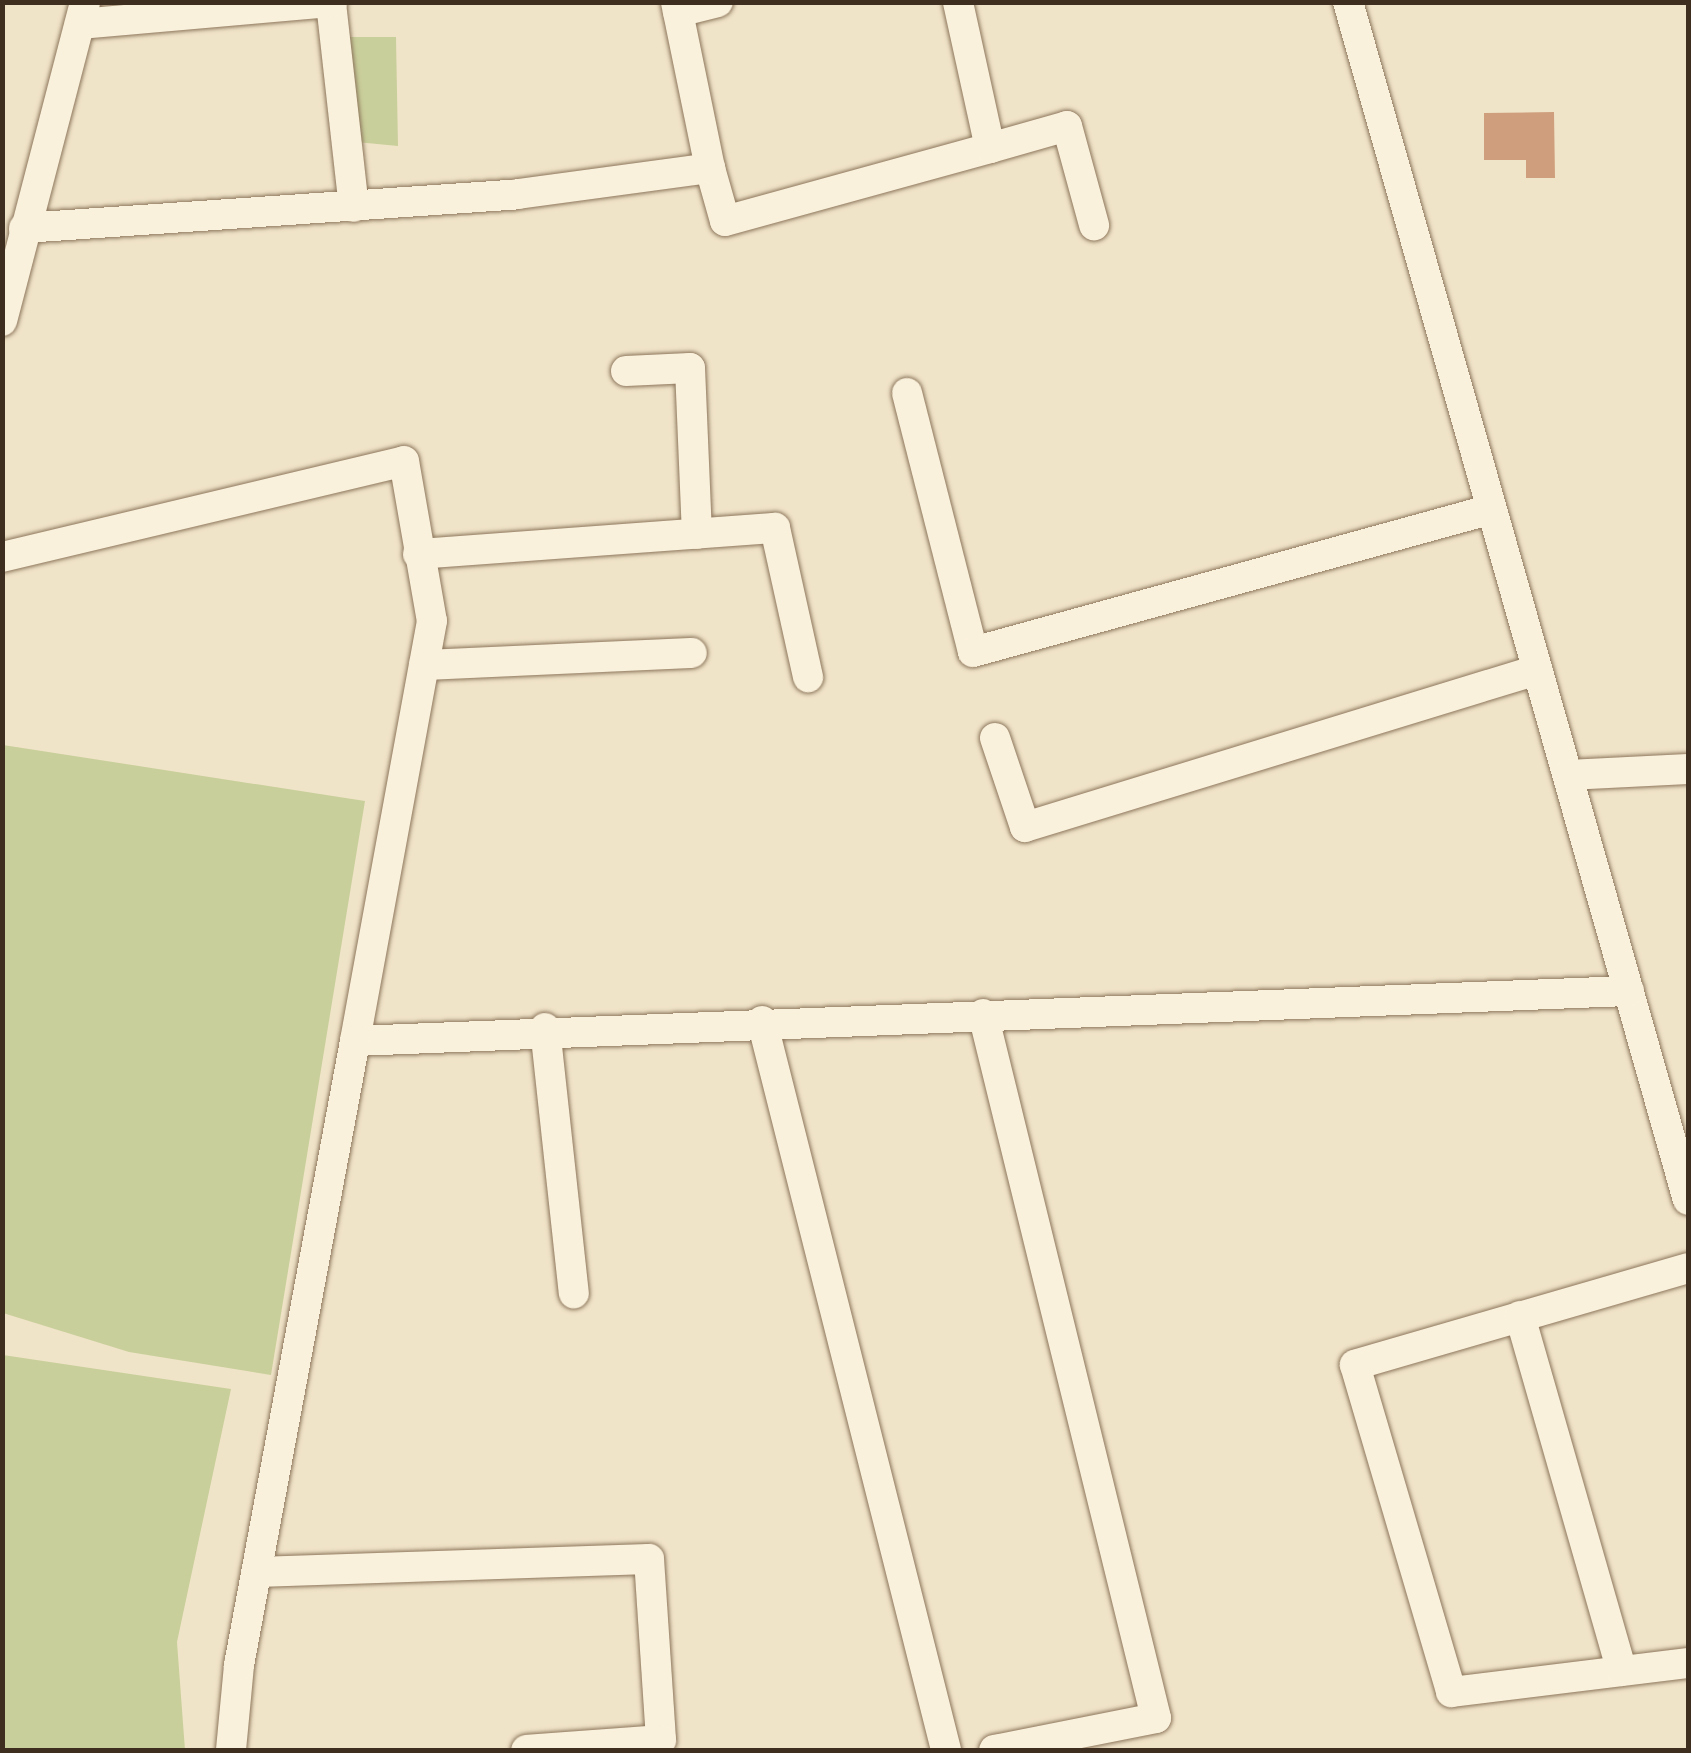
<!DOCTYPE html>
<html>
<head>
<meta charset="utf-8">
<style>
	body { margin:0 }
	#map { position:relative; width:1691px; height:1753px; overflow:hidden; background:#f0e4c8; font-family:Literata,serif }
	div>[style] { position:absolute }
	[style*='--x'] { left:calc(var(--x)*1px); top:calc(var(--y)*1px); width:calc(var(--w)*1px); rotate:calc(var(--a)*1deg) }
	.green>* { inset:0; background:#c9cf9b }
	.building>* { inset:0; background:#cf9f7d }
	.roads { filter:drop-shadow(0 0 2px #8d765c) drop-shadow(0 0 2px #8d765c) }
	.minor>* { height:30px; margin:-15px; padding:0 15px; transform-origin:15px; border-radius:15px; background:#faf1dc }
	span { translate:-50% -50%; white-space:nowrap; text-align:center; line-height:1.15; -webkit-text-stroke:9px #f7eed8; paint-order:stroke }
	.frame { position:absolute; inset:0; border:5px solid #3d2e20; pointer-events:none }
</style>
</head>
<body>
<div id="map">
	<div class="green">
		<i style="clip-path:polygon(334px 37px,396px 37px,398px 146px,346px 141px)"></i>
		<i style="clip-path:polygon(3px 745px,365px 801px,271px 1375px,129px 1352px,3px 1313px)"></i>
		<i style="clip-path:polygon(3px 1355px,231px 1389px,177px 1642px,185px 1750px,3px 1750px)"></i>
	</div>
	<div class="building">
		<i style="clip-path:polygon(1554px 112px,1555px 178px,1526px 178px,1526px 160px,1484px 160px,1484px 113px)"></i>
	</div>
	<div class="roads">
		<div class="minor">
			<i style="--x:1348;--y:2;--w:1245;--a:74.16"></i>
			<i style="--x:331;--y:3;--w:205;--a:83.6"></i>
			<i style="--x:678;--y:12;--w:41;--a:-14"></i>
			<i style="--x:80;--y:24;--w:253;--a:-5"></i>
			<i style="--x:990;--y:148;--w:80;--a:-15.9"></i>
			<i style="--x:1067;--y:126;--w:103;--a:74.7"></i>
			<i style="--x:710;--y:168;--w:55;--a:74.2"></i>
			<i style="--x:725;--y:221;--w:275;--a:-15.4"></i>
			<i style="--x:990;--y:148;--w:149;--a:-102.4"></i>
			<i style="--x:24;--y:228;--w:495;--a:-3.9"></i>
			<i style="--x:518;--y:194;--w:194;--a:-7.7"></i>
			<i style="--x:710;--y:168;--w:169;--a:-101.6"></i>
			<i style="--x:2;--y:321;--w:330;--a:-75.4"></i>
			<i style="--x:626;--y:371;--w:64;--a:-2.7"></i>
			<i style="--x:690;--y:368;--w:166;--a:87.6"></i>
			<i style="--x:907;--y:393;--w:267;--a:75.7"></i>
			<i style="--x:973;--y:652;--w:538;--a:-15.4"></i>
			<i style="--x:418;--y:554;--w:358;--a:-4.2"></i>
			<i style="--x:775;--y:528;--w:153;--a:77.5"></i>
			<i style="--x:2;--y:557;--w:413;--a:-13.4"></i>
			<i style="--x:404;--y:461;--w:162;--a:80.1"></i>
			<i style="--x:432;--y:621;--w:427;--a:100.4"></i>
			<i style="--x:355;--y:1041;--w:1275;--a:-2.25"></i>
			<i style="--x:424;--y:665;--w:268;--a:-2.6"></i>
			<i style="--x:995;--y:738;--w:94;--a:71.4"></i>
			<i style="--x:1025;--y:827;--w:536;--a:-17.05"></i>
			<i style="--x:1568;--y:775;--w:120;--a:-2.9"></i>
			<i style="--x:983;--y:1014;--w:725;--a:76.19"></i>
			<i style="--x:1156;--y:1718;--w:165;--a:168.8"></i>
			<i style="--x:762;--y:1021;--w:752;--a:75.83"></i>
			<i style="--x:545;--y:1028;--w:267;--a:83.8"></i>
			<i style="--x:1688;--y:1268;--w:347;--a:163.8"></i>
			<i style="--x:1355;--y:1365;--w:341;--a:73.6"></i>
			<i style="--x:1451;--y:1692;--w:239;--a:-7"></i>
			<i style="--x:1520;--y:1316;--w:369;--a:74"></i>
			<i style="--x:257;--y:1572;--w:392;--a:-1.9"></i>
			<i style="--x:649;--y:1559;--w:181;--a:86.2"></i>
			<i style="--x:661;--y:1740;--w:135;--a:175.8"></i>
			<i style="--x:231;--y:1750;--w:85;--a:-84.6"></i>
			<i style="--x:239;--y:1665;--w:635;--a:-79.47"></i>
		</div>
	</div>
	<div class="frame"></div>
</div>
</body>
</html>
